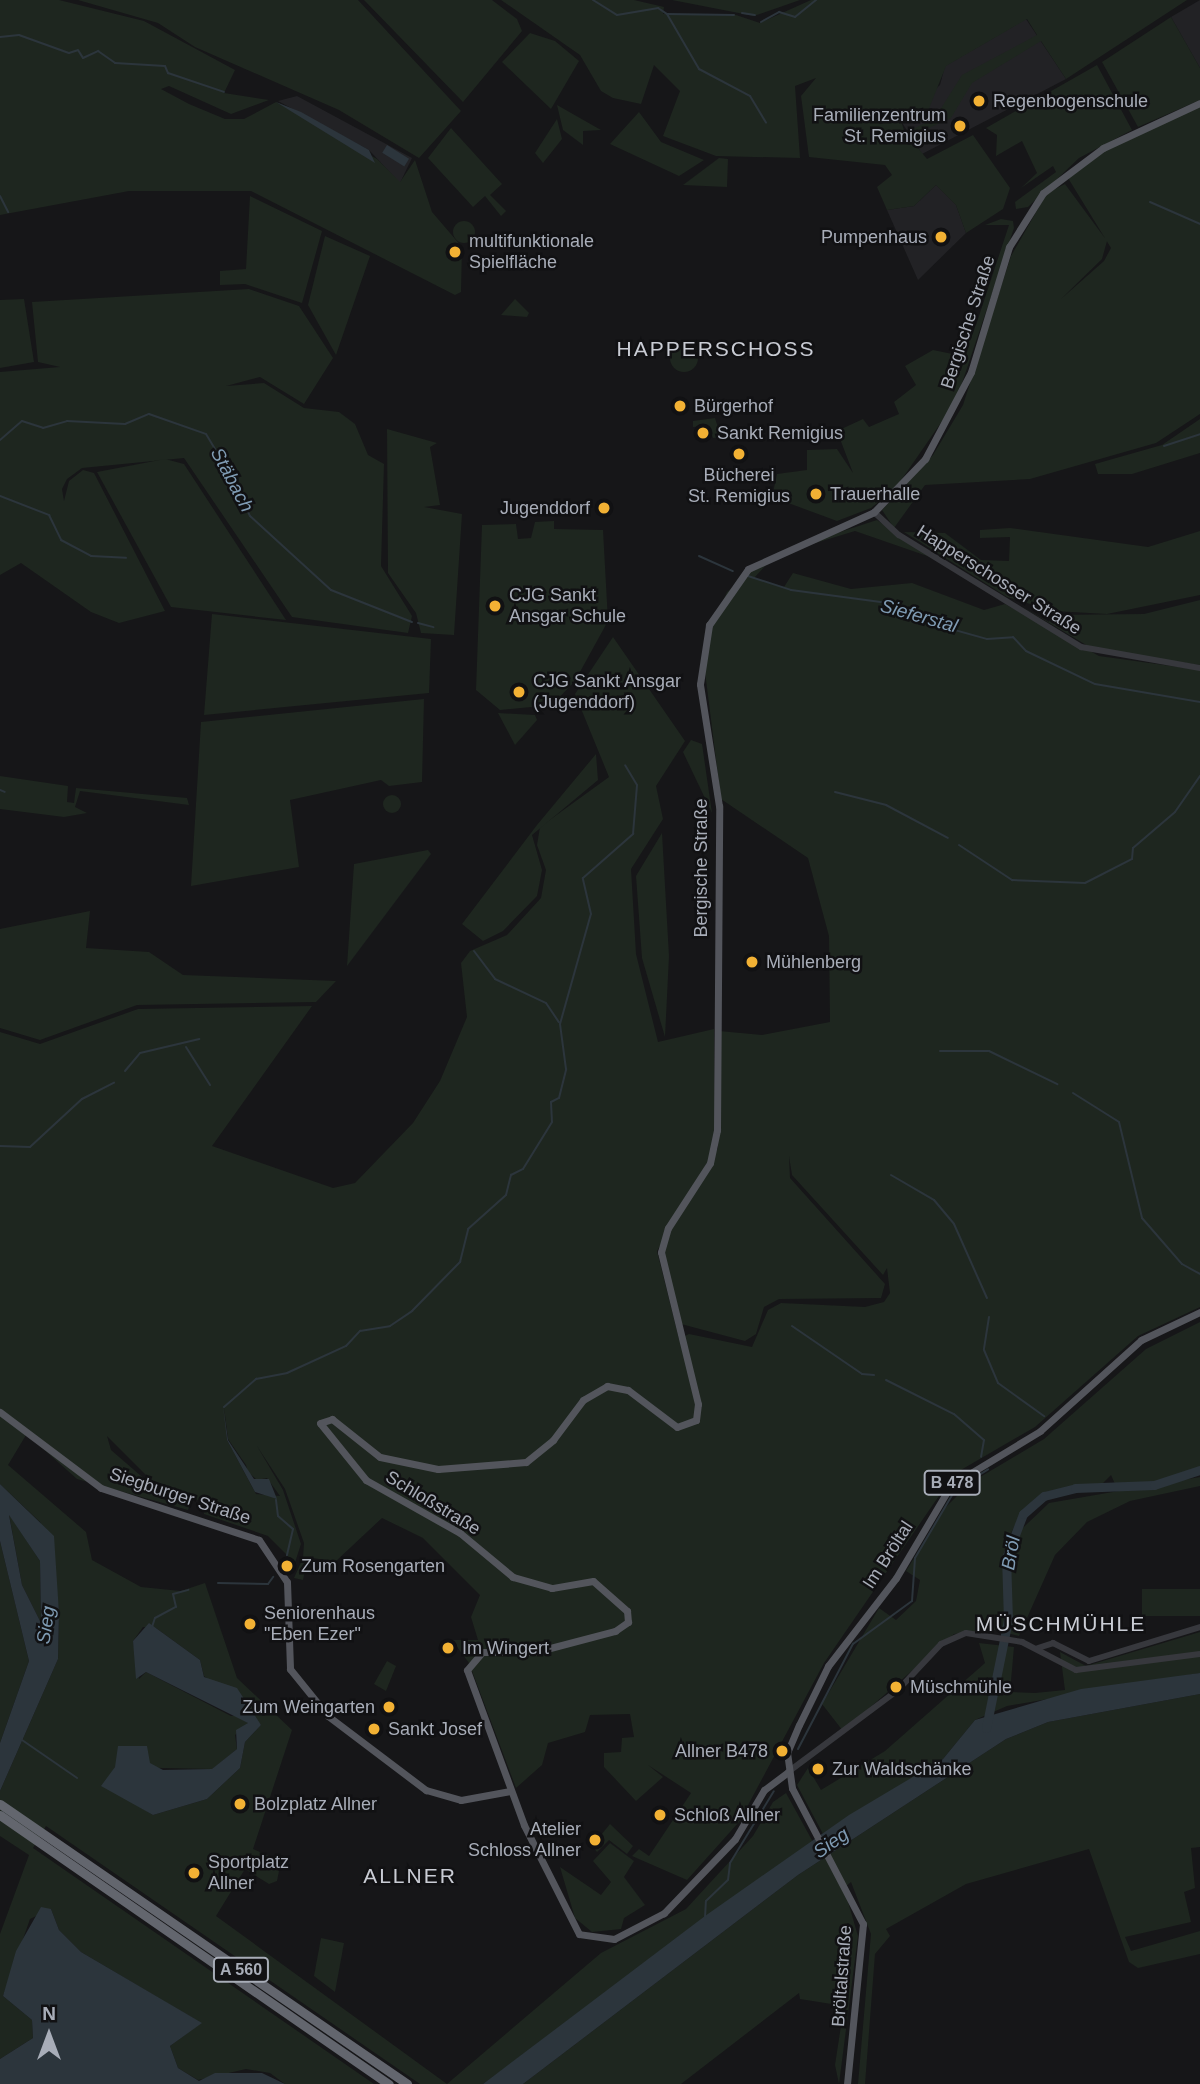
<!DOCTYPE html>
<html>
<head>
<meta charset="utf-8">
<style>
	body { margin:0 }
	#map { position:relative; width:1200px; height:2084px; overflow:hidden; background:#161618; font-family:Helvetica,sans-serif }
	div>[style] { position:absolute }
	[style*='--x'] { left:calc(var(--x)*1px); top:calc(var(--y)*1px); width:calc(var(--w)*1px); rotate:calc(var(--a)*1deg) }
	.built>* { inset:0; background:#222225 }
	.green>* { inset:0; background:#1e261f; transform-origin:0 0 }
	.round { border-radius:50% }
	.water>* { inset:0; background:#2c353c; transform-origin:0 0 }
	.stream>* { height:2px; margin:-1px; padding:0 1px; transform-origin:1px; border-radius:1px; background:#2c353c }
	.river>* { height:9px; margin:-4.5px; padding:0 4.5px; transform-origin:4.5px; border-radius:4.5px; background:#2c353c }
	.minor>* { height:6px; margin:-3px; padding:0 3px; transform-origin:3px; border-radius:3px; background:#37383d }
	.major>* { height:7px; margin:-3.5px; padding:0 3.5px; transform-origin:3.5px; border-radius:3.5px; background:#53555c }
	.highway>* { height:9px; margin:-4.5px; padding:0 4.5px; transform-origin:4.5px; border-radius:4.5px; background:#63666e }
	.dots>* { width:19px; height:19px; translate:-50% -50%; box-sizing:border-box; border:4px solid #111113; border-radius:50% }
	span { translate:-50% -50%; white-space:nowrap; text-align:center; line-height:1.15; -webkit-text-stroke:5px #111113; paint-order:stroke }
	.shield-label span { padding:2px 5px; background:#111113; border:2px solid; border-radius:5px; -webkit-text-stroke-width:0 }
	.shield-label { font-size:16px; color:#a8adb8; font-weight:700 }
	.poi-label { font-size:18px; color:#a8adb8 }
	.left { translate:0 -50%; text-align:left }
	.right { translate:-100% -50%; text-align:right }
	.street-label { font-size:18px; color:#a8adb8 }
	.water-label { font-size:19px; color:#7f9bb3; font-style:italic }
	.quarter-label { font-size:21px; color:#c9ccd4; letter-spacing:2px }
	.north { position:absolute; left:14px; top:2000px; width:70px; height:70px; -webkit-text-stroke:5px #111113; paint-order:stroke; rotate:0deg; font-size:19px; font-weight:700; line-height:28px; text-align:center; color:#a8adb8 }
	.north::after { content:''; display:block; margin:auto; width:24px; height:32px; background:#a8adb8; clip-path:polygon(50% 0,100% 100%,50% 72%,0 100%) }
</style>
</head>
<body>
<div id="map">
	<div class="built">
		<i style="clip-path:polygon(1200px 0,1200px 68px,1171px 17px)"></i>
		<i style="clip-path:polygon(1026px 19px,1066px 79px,922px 154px,901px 121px,940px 85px,945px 66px)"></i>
		<i style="clip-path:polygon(297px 96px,412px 158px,400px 183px,369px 150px,278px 101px)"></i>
		<i style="clip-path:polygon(936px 185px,956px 205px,966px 233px,918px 280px,887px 210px,914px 206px)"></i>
	</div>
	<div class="green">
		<i style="clip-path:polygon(0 0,59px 0,144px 21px,235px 70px,224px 93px,269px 100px,231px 114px,169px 86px,161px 89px,189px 104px,225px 119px,244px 119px,276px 102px,377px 159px,400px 182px,415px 160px,432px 212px,462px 247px,461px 292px,455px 295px,251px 191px,129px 191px,0 215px)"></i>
		<i style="clip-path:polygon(78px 0,358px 0,461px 111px,419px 158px,339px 110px,195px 47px,158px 23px)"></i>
		<i style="clip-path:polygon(364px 0,492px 0,517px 19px,522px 31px,463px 102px)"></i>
		<i style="clip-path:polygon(evenodd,501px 0,634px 0,664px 7px,663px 14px,733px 14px,760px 23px,811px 0,1187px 0,1066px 79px,1041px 41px,972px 83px,951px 118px,909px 137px,927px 159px,973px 135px,1010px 188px,1003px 209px,966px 233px,956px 205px,936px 185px,914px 206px,887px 210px,877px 187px,892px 175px,885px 165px,809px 157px,801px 96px,816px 78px,795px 86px,800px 158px,716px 156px,663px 136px,680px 91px,654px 65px,641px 104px,613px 98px,601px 91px,580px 55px,501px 0,1027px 19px,1037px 35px,962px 75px,935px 118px,905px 133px,901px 121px,926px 116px,946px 66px,1027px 19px)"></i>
		<i style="clip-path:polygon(672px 0,800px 0,754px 16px)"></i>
		<i style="clip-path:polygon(1171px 17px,1200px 68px,1200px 100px,1138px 127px,1102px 62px)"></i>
		<i style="clip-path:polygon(530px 33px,555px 41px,579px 61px,551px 109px,502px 62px)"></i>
		<i style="clip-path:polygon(1097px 65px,1132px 130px,1079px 158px,1028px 207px,1016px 209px,1015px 202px,1056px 172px,1053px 166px,1021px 188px,1037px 173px,1022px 141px,996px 156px,997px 135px,986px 128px)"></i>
		<i style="clip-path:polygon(557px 105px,601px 130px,583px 131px,583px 145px,563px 130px)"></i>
		<i style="clip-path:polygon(1200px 106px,1200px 414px,1156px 443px,1030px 479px,925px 485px,894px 528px,882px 510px,933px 455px,963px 405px,1011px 256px,1047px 193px,1065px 184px,1107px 241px,1102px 259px,1061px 299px,1104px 261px,1111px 248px,1068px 178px,1103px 151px)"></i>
		<i style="clip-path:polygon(639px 112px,661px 142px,704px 160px,679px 176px,610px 144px)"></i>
		<i style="clip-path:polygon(557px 119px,562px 139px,543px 163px,535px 153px)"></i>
		<i style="clip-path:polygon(451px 128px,502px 184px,490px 195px,506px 211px,501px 216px,485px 196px,473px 207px,428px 158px)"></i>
		<i style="clip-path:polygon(719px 158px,728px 159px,727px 187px,683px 185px)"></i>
		<i style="clip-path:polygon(250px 196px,322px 231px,302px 303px,245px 284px,220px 285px,220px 271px,246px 269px)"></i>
		<i style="clip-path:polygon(1001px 219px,1013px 221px,1014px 228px,956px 401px,895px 489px,871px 508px,837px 521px,772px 497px,777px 474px,807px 470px,807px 450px,837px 449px,853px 473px,837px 431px,863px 419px,869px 427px,899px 414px,894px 402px,916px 385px,905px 366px,933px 350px,967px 357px,961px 331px,976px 325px,1009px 225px,985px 225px)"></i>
		<i class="round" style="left:453px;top:221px;width:22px;height:22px"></i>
		<i style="clip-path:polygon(325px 236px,370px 256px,336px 355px,308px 305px)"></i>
		<i style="clip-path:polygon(249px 289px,299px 306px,333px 358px,304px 404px,260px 377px,226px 386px,264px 383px,304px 408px,339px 412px,355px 424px,368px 455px,384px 464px,381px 566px,412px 616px,408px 633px,292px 617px,184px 458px,82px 468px,67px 479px,62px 489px,64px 501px,69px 481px,83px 470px,94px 473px,165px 611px,119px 623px,91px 612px,21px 563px,0 575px,0 372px,60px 367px,38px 362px,32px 302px)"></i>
		<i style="clip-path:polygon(24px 299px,34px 362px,0 368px,0 300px)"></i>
		<i style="clip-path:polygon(515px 299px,529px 313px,527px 317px,501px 315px)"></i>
		<i class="round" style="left:670px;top:344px;width:28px;height:28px"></i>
		<i style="clip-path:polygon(715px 418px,721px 437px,713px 438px,709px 426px,693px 427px,693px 421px)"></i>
		<i style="clip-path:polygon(1200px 419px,1200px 453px,1132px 474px,1098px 474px,1095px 464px,1162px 445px)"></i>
		<i style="clip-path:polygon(387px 429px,437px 443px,430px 447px,440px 505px,424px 507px,462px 514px,454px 635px,421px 633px,416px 613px,388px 573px)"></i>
		<i style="clip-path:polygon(165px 459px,184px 464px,286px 620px,171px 607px,97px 472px)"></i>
		<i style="clip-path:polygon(evenodd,877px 520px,930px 557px,855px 531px,809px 545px,766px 565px,754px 578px,784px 587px,793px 573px,851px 589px,912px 583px,984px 610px,1005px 604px,1099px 656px,1200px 670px,1200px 1307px,1138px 1336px,1035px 1427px,954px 1474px,824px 1663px,739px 1822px,687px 1880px,632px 1856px,639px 1849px,649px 1856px,691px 1793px,648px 1765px,663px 1777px,636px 1801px,604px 1767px,604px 1753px,621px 1752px,622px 1738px,634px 1737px,630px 1714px,590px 1715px,585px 1732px,548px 1743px,542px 1765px,516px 1788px,469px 1663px,452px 1640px,478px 1640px,471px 1617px,480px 1595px,423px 1538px,382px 1518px,335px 1562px,308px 1557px,303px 1580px,294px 1578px,303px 1558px,304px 1543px,285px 1489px,257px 1446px,283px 1490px,301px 1544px,291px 1575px,288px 1556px,268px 1536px,204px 1514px,200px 1501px,150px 1479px,107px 1436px,111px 1450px,148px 1482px,190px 1505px,188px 1510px,77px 1479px,14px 1423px,26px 1435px,8px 1465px,86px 1532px,92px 1560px,141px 1587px,181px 1591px,205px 1583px,237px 1678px,292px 1730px,253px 1849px,281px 1861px,277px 1881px,269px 1884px,245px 1869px,216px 1916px,447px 2084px,601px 1953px,686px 1909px,753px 1836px,773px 1802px,786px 1793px,813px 1842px,483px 2084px,420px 2084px,46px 1826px,33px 1848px,374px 2084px,285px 2084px,270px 2073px,246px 2069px,198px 2080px,178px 2068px,170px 2046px,201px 2023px,81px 1952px,59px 1930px,51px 1909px,30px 1919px,3px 1996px,32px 2020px,33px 2038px,0 2059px,0 1934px,29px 1855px,0 1836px,0 1791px,58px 1659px,59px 1613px,53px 1553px,40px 1522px,0 1484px,0 1032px,40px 1044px,138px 1009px,312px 1006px,212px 1146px,333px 1188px,355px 1183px,413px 1123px,440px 1081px,467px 1017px,461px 963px,470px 951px,507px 935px,541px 898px,546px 870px,537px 845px,540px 827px,609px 777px,575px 694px,613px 637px,685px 741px,656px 786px,663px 819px,631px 869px,636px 954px,658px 1042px,714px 1029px,715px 1137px,708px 1161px,657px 1251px,679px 1339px,689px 1334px,752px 1347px,768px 1310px,781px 1303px,865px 1307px,884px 1302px,890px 1293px,887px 1268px,883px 1275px,792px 1175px,789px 1156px,790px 1178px,885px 1284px,881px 1298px,779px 1299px,764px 1307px,756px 1334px,745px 1341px,681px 1324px,664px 1255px,666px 1238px,718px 1148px,719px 1031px,762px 1035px,830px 1022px,829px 936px,808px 858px,721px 799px,704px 664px,713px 623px,727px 592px,760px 564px,800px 545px,877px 520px,224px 1407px,228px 1439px,246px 1465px,248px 1472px,257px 1480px,267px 1478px,280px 1496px,256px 1494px,227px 1440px,224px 1407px,877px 520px,143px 1627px,156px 1628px,200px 1660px,204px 1676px,261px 1725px,245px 1742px,240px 1768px,207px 1799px,153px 1815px,107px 1787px,115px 1767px,213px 1769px,237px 1749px,235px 1735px,248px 1723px,244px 1715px,231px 1716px,146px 1672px,139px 1679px,133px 1641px,143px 1627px)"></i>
		<i style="clip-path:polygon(554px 521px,554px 529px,603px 530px,608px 621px,575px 681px,552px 705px,500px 710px,476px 690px,482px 525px,516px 524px,518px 539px,531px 538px,535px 522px)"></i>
		<i style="clip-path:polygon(1010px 528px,1148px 547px,1200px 531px,1200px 595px,1107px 614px,1054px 611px,1007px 597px,904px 532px,945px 533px,981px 560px,1009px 561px,1010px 537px,980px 538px,980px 530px)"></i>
		<i style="clip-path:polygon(1200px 600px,1200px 665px,1093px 649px,1012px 601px,1049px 622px,1053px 615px,1144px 614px)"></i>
		<i style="clip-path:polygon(212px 614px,431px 639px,429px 693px,204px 715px)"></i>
		<i style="clip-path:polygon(424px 699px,422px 782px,389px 786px,381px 780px,290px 800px,299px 867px,191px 886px,201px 722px)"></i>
		<i style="clip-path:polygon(498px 713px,535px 715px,537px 720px,515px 745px)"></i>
		<i style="clip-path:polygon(691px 740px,702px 744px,712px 813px,683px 752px)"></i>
		<i style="clip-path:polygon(596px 754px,598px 780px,532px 835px,542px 870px,537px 896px,503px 931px,483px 941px,462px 924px,537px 825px)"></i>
		<i style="clip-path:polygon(0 776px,68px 786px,67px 802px,74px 803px,76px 788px,187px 798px,189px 805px,80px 791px,75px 807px,87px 813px,64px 817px,0 809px)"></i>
		<i class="round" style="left:383px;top:795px;width:18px;height:18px"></i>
		<i style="clip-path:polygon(662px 833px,669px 956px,665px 1037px,642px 958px,636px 876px)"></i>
		<i style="clip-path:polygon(428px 850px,431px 854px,347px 966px,354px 864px)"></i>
		<i style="clip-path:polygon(90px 911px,86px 948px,149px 952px,183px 975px,336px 981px,316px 1002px,137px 1005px,40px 1040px,0 1028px,0 929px)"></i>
		<i style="clip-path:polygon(1200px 1322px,1200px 1468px,1153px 1482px,1115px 1484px,1111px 1475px,1101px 1485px,1044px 1495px,1021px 1512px,1006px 1544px,1049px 1503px,1200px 1477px,1200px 1486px,1130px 1501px,1087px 1522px,1055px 1555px,1019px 1636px,994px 1630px,954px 1634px,843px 1731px,822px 1704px,879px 1608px,896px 1620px,916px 1601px,920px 1580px,906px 1571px,945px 1508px,970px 1483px,1044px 1439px,1146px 1349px)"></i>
		<i style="clip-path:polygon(9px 1514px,40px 1561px,41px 1623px,22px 1585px)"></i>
		<i style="clip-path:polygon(0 1541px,29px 1661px,0 1743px)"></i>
		<i style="left:1200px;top:1589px;width:27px;height:58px;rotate:90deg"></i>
		<i style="clip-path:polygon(1200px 1632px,1200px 1673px,1007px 1706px,975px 1720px,943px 1759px,823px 1834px,797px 1785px,808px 1768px,821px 1790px,885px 1751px,985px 1663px,979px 1643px,1014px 1647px,1010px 1692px,1035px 1693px,1065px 1690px,1060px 1652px,1086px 1666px)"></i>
		<i style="clip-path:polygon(387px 1661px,396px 1666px,386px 1691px,374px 1684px)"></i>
		<i style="clip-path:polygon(1200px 1694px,1200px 1847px,1191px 1848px,1195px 1888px,1184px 1892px,1191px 1922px,1125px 1937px,1131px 1951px,1200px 1931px,1200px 1954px,1138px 1968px,1129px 1962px,1089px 1849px,966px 1884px,886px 1929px,890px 1936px,875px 1954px,865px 2084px,858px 2084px,871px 1934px,851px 1882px,844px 1888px,858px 1936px,839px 2084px,835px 2065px,844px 2006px,800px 1999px,799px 1993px,681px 2084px,523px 2084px,798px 1875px,1006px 1739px,1048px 1722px)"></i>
		<i style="clip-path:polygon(610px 1824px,633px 1846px,627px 1854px,609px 1840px,597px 1852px,592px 1846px)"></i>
		<i style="clip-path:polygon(610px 1843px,634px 1861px,624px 1877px,645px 1905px,624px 1918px,621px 1929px,592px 1932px,575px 1918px,560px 1867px,601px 1895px,611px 1882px,593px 1861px)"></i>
		<i style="clip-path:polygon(321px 1938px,344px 1943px,335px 1992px,314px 1976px)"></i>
	</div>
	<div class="water">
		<i style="clip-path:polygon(276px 102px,301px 112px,369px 150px,375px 163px)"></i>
		<i style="left:387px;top:145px;width:26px;height:9px;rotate:32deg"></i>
		<i style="clip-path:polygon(223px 1406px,228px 1440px,254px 1479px,269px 1479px,277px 1499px,255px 1492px,227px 1440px)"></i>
		<i style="clip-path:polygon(evenodd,0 1484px,54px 1536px,59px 1613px,58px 1659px,0 1791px,0 1743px,29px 1661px,0 1541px,0 1484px,9px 1515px,40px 1561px,41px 1623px,22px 1585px,9px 1515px)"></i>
		<i style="clip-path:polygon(149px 1623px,200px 1660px,204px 1677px,237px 1688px,261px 1725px,245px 1742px,240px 1768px,207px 1799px,153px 1815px,101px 1786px,115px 1767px,118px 1746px,147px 1746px,150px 1763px,163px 1770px,212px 1769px,237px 1749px,236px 1730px,248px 1723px,146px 1672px,136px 1679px,133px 1641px)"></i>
		<i style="clip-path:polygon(1200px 1673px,1200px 1694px,1048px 1722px,1006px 1739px,798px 1875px,523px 2084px,483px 2084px,705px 1916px,849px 1815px,943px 1759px,975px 1720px,1081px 1689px)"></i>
		<i style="clip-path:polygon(41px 1907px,51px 1909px,59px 1930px,81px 1952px,202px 2023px,170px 2046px,178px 2068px,199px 2081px,215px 2073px,262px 2073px,285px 2084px,0 2084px,0 2059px,33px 2038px,32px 2020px,3px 1996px,16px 1951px)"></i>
	</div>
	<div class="stream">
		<i style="--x:593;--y:0;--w:28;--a:32"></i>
		<i style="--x:617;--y:15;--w:42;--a:-9.7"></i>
		<i style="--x:658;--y:8;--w:11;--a:34"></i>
		<i style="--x:667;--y:14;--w:67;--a:0.9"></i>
		<i style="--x:742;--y:13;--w:13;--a:9"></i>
		<i style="--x:667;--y:14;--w:64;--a:59.8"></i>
		<i style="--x:699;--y:69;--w:58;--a:27.9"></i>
		<i style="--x:750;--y:96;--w:31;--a:59"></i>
		<i style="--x:761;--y:22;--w:21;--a:-29"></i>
		<i style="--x:779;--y:12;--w:17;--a:17"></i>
		<i style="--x:795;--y:17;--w:27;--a:-39"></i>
		<i style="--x:0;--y:37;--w:19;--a:-6"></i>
		<i style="--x:19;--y:35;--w:53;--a:19.8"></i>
		<i style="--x:69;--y:53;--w:9;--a:-18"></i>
		<i style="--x:78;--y:50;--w:9;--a:58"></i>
		<i style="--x:83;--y:58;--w:17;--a:-25"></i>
		<i style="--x:98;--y:51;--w:21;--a:35"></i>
		<i style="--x:115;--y:63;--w:50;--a:3.4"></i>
		<i style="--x:165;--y:66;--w:8;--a:67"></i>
		<i style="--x:168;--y:73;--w:59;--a:18.7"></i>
		<i style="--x:0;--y:196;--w:18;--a:63"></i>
		<i style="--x:1150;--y:202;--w:55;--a:23.7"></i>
		<i style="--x:0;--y:440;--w:29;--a:-41"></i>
		<i style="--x:22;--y:421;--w:22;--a:18"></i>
		<i style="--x:43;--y:428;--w:25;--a:-16"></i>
		<i style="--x:67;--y:421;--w:58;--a:3"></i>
		<i style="--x:125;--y:424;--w:26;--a:-23"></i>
		<i style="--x:149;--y:414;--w:60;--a:19.3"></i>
		<i style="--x:206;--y:434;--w:23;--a:59"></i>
		<i style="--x:1164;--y:446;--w:38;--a:-18"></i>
		<i style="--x:226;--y:466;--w:55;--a:64.4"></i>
		<i style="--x:250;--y:516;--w:110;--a:42.4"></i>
		<i style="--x:331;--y:590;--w:87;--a:21.6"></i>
		<i style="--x:0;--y:496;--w:53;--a:21.2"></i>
		<i style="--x:49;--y:515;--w:28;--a:64"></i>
		<i style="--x:61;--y:540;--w:34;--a:28"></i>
		<i style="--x:91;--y:556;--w:35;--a:3"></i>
		<i style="--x:699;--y:556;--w:37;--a:24"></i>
		<i style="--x:748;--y:576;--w:45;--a:18"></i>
		<i style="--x:791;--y:590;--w:98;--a:7.6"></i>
		<i style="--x:888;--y:603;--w:35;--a:29"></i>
		<i style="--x:919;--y:620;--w:71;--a:15.6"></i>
		<i style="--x:987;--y:639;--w:26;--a:-4"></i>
		<i style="--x:1013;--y:637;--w:19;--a:47"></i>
		<i style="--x:1026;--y:651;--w:76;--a:25.6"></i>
		<i style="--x:1095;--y:684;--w:107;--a:9.7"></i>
		<i style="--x:418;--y:623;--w:16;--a:15"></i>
		<i style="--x:0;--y:790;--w:5;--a:22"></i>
		<i style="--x:835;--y:792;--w:53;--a:14.3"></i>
		<i style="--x:886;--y:805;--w:70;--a:28"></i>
		<i style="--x:959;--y:845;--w:64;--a:33.4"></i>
		<i style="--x:1012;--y:880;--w:73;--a:2.4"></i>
		<i style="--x:1085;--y:883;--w:53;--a:-27.1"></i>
		<i style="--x:1132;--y:859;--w:11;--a:-85"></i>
		<i style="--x:1133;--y:848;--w:55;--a:-40.6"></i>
		<i style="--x:1175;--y:812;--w:44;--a:-55.2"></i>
		<i style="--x:474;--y:951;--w:35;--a:53"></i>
		<i style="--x:495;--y:979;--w:56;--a:25.2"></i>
		<i style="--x:546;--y:1003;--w:23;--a:56"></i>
		<i style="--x:186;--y:1047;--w:45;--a:57.7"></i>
		<i style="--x:940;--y:1051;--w:49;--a:0"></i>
		<i style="--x:989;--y:1051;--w:76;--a:25.9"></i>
		<i style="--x:125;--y:1071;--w:23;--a:-50"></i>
		<i style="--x:140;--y:1053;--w:61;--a:-13.3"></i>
		<i style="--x:1073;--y:1093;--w:54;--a:32.2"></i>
		<i style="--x:1119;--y:1122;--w:99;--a:76.5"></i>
		<i style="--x:1142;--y:1218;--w:61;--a:49"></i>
		<i style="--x:1182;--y:1264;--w:21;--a:29"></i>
		<i style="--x:0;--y:1146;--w:30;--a:2"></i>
		<i style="--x:30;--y:1147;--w:71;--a:-42.7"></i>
		<i style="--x:82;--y:1099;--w:36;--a:-27"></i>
		<i style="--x:891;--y:1175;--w:50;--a:30.2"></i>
		<i style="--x:934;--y:1200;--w:31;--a:50"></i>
		<i style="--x:954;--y:1224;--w:81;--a:66"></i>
		<i style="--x:989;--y:1317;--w:33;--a:99"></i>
		<i style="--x:984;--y:1350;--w:36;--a:67"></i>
		<i style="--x:998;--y:1383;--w:57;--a:35.7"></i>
		<i style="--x:792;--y:1326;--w:85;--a:34.4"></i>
		<i style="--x:862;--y:1374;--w:12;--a:5"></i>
		<i style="--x:886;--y:1380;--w:76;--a:26.6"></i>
		<i style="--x:954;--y:1414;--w:40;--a:41"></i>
		<i style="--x:984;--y:1440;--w:17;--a:100"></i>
		<i style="--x:224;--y:1407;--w:43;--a:-41.2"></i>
		<i style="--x:256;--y:1379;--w:32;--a:-11"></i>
		<i style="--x:287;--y:1373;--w:65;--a:-24.6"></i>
		<i style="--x:346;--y:1346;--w:21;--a:-47"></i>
		<i style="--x:360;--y:1331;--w:30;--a:-9"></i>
		<i style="--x:390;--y:1326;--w:27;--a:-34"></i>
		<i style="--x:412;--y:1311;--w:69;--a:-45.6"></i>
		<i style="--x:460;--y:1262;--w:34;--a:-76"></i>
		<i style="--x:468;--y:1229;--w:51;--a:-41.8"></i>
		<i style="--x:506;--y:1195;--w:21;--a:-76"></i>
		<i style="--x:511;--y:1175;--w:13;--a:-27"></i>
		<i style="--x:523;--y:1169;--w:55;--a:-58.3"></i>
		<i style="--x:552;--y:1122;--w:20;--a:-93"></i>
		<i style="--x:551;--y:1102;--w:9;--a:-27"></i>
		<i style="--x:559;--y:1098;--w:30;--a:-76"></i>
		<i style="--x:566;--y:1069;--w:45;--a:-97.6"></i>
		<i style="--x:560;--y:1024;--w:114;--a:-74.3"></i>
		<i style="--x:591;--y:914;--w:37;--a:-103"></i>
		<i style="--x:583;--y:878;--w:67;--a:-41.3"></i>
		<i style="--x:633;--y:834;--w:49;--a:-85.3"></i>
		<i style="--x:637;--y:785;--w:23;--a:-121"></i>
		<i style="--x:276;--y:1500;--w:16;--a:83"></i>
		<i style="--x:278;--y:1516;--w:20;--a:41"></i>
		<i style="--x:293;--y:1529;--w:27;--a:103"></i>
		<i style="--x:218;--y:1583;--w:50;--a:1.1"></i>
		<i style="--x:268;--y:1584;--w:9;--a:-54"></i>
		<i style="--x:152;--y:1627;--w:9;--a:-72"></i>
		<i style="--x:155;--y:1618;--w:24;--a:-28"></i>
		<i style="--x:176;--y:1607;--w:13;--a:-103"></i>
		<i style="--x:173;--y:1594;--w:16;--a:-15"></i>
		<i style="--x:22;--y:1740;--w:67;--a:34.6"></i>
		<i style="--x:798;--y:1749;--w:119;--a:-62.4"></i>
		<i style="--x:853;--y:1644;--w:73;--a:-36.1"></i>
		<i style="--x:912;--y:1601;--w:43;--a:-86"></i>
		<i style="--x:915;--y:1558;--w:79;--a:-59.5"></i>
		<i style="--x:955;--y:1490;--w:39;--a:-32"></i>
		<i style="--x:705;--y:1918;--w:17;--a:-87"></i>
		<i style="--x:706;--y:1901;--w:30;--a:-44"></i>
		<i style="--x:728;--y:1880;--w:17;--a:-83"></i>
		<i style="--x:730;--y:1863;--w:84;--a:-58.6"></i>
	</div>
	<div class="river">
		<i style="--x:986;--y:1728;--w:110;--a:-78.5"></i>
		<i style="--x:1008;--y:1620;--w:62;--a:-91.8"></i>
		<i style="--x:1006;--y:1558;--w:47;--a:-68.9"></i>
		<i style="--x:1023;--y:1514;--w:28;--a:-41"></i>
		<i style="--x:1044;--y:1496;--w:32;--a:-14"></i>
		<i style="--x:1075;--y:1488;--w:79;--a:-2.2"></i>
		<i style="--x:1154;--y:1485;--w:48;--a:-18.1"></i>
	</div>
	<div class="minor">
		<i style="--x:874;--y:512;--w:34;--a:43"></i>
		<i style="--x:899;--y:535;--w:214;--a:31.6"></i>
		<i style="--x:1081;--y:647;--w:121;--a:10"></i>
		<i style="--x:1038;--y:1648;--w:16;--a:-18"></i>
		<i style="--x:1053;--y:1643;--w:40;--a:26.6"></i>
		<i style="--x:1089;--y:1661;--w:116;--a:-17"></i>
		<i style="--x:788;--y:1772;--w:137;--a:-36.7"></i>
		<i style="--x:898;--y:1690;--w:63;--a:-46.9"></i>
		<i style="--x:941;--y:1644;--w:27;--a:-24"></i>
		<i style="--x:966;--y:1633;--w:57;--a:9.1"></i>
		<i style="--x:1022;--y:1642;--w:61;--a:27.4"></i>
		<i style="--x:1076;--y:1670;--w:125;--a:-7.4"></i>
	</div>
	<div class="major">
		<i style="--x:0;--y:1412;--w:126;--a:37"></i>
		<i style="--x:101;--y:1488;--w:166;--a:18.2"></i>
		<i style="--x:259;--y:1540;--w:50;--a:56.3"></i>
		<i style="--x:287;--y:1582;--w:87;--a:88"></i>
		<i style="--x:290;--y:1669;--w:60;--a:51"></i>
		<i style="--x:328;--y:1716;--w:123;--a:37.1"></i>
		<i style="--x:426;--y:1790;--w:36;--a:16"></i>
		<i style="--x:461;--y:1800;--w:50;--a:-10.4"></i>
		<i style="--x:788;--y:1772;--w:30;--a:143"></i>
		<i style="--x:764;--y:1790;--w:57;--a:120.6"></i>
		<i style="--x:735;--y:1839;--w:103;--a:133.8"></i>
		<i style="--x:664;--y:1913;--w:56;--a:152.5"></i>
		<i style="--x:614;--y:1939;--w:35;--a:-172"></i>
		<i style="--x:579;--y:1934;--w:122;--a:-116.8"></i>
		<i style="--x:524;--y:1825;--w:165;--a:-110.2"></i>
		<i style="--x:467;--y:1670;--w:23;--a:-50"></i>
		<i style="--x:482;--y:1652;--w:53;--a:0"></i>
		<i style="--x:535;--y:1652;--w:83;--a:-14.7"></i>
		<i style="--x:615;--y:1631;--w:16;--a:-35"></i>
		<i style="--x:628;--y:1622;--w:11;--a:-95"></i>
		<i style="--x:627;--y:1611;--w:45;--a:-138.6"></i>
		<i style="--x:593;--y:1581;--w:42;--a:170.3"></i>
		<i style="--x:552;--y:1588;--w:41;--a:-164.2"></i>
		<i style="--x:513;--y:1577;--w:69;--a:-140.3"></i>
		<i style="--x:460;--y:1533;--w:108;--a:-150.6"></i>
		<i style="--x:366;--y:1480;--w:73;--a:-128.9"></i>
		<i style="--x:320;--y:1423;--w:13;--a:-18"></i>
		<i style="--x:332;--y:1419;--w:61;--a:38.4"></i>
		<i style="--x:380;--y:1457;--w:59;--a:11.7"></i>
		<i style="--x:438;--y:1469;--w:88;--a:-4.5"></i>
		<i style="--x:526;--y:1462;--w:35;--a:-39"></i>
		<i style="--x:553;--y:1440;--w:50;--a:-53.1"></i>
		<i style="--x:583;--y:1400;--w:28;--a:-30"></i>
		<i style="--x:607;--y:1386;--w:21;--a:11"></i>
		<i style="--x:628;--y:1390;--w:61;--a:37.1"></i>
		<i style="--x:677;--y:1427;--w:20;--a:-20"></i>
		<i style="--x:696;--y:1420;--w:16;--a:-83"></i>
		<i style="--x:698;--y:1404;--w:156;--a:-103.7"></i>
		<i style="--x:661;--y:1252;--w:25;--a:-74"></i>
		<i style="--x:668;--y:1228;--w:77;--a:-57.1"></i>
		<i style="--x:710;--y:1163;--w:34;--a:-78"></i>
		<i style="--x:717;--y:1130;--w:324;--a:-89.6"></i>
		<i style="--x:719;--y:806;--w:123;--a:-98.9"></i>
		<i style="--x:700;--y:684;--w:60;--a:-81.3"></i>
		<i style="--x:709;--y:625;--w:68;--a:-55.1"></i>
		<i style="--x:748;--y:569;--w:138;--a:-24.3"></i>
		<i style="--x:874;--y:512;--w:74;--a:-46.1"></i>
		<i style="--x:925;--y:459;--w:98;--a:-62.1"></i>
		<i style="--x:971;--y:372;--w:131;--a:-73.1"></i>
		<i style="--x:1009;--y:247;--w:64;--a:-57.8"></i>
		<i style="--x:1043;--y:193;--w:75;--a:-36.9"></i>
		<i style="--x:1103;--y:148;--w:107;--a:-24.9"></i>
		<i style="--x:847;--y:2084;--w:161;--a:-84.3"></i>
		<i style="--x:863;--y:1924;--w:153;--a:-117.6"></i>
		<i style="--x:792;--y:1788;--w:35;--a:-98"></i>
		<i style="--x:787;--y:1753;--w:30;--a:-67"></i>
		<i style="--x:799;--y:1725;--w:66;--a:-63.8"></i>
		<i style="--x:828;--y:1666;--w:111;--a:-52.3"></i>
		<i style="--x:896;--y:1578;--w:108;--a:-59.4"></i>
		<i style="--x:951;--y:1485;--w:104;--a:-31.2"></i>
		<i style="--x:1040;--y:1431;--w:136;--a:-42"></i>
		<i style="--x:1141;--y:1340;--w:65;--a:-25.4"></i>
	</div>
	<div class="highway">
		<i style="--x:0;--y:1804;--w:494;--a:34.5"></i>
		<i style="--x:0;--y:1815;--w:473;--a:34.7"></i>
	</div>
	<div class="dots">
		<i style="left:979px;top:101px;background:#f2b134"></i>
		<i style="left:960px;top:126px;background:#f2b134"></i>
		<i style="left:941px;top:237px;background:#f2b134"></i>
		<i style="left:455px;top:252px;background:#f2b134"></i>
		<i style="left:680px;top:406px;background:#f2b134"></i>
		<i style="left:703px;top:433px;background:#f2b134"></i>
		<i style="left:739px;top:454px;background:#f2b134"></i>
		<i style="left:816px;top:494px;background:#f2b134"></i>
		<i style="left:604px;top:508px;background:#f2b134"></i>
		<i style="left:495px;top:606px;background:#f2b134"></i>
		<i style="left:519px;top:692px;background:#f2b134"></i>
		<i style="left:752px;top:962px;background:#f2b134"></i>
		<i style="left:287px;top:1566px;background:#f2b134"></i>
		<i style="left:250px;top:1624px;background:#f2b134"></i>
		<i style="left:448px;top:1648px;background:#f2b134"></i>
		<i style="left:896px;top:1687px;background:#f2b134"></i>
		<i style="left:389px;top:1707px;background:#f2b134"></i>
		<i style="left:374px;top:1729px;background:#f2b134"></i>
		<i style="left:782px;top:1751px;background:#f2b134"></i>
		<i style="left:818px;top:1769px;background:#f2b134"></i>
		<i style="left:240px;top:1804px;background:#f2b134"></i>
		<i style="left:660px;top:1815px;background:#f2b134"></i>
		<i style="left:595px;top:1840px;background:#f2b134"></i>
		<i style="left:194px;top:1873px;background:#f2b134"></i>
	</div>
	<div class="shield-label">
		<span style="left:952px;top:1483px">B 478</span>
		<span style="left:241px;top:1970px">A 560</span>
	</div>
	<div class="poi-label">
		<span class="left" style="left:993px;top:101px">Regenbogenschule</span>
		<span class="right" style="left:946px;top:126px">Familienzentrum<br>St. Remigius</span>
		<span class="right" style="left:927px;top:237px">Pumpenhaus</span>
		<span class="left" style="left:469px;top:252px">multifunktionale<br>Spielfläche</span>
		<span class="left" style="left:694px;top:406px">Bürgerhof</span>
		<span class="left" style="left:717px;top:433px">Sankt Remigius</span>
		<span style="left:739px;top:486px">Bücherei<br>St. Remigius</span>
		<span class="left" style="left:830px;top:494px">Trauerhalle</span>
		<span class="right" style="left:590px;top:508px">Jugenddorf</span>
		<span class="left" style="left:509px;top:606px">CJG Sankt<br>Ansgar Schule</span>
		<span class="left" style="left:533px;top:692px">CJG Sankt Ansgar<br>(Jugenddorf)</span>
		<span class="left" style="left:766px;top:962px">Mühlenberg</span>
		<span class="left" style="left:301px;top:1566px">Zum Rosengarten</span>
		<span class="left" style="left:264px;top:1624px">Seniorenhaus<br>"Eben Ezer"</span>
		<span class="left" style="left:462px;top:1648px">Im Wingert</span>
		<span class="left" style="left:910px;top:1687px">Müschmühle</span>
		<span class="right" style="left:375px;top:1707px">Zum Weingarten</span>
		<span class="left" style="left:388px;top:1729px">Sankt Josef</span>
		<span class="right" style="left:768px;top:1751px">Allner B478</span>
		<span class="left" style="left:832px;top:1769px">Zur Waldschänke</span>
		<span class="left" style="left:254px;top:1804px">Bolzplatz Allner</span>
		<span class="left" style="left:674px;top:1815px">Schloß Allner</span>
		<span class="right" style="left:581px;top:1840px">Atelier<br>Schloss Allner</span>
		<span class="left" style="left:208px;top:1873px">Sportplatz<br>Allner</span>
	</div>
	<div class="street-label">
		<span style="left:968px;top:322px;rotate:-72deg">Bergische Straße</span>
		<span style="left:999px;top:580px;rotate:32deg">Happerschosser Straße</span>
		<span style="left:701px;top:868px;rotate:-90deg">Bergische Straße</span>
		<span style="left:180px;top:1496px;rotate:18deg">Siegburger Straße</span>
		<span style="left:433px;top:1503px;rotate:31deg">Schloßstraße</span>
		<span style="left:888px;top:1555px;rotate:-57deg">Im Bröltal</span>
		<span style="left:842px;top:1976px;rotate:-86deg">Bröltalstraße</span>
	</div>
	<div class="water-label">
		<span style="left:232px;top:480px;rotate:62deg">Stäbach</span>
		<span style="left:919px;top:616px;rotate:16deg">Sieferstal</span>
		<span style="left:1011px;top:1553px;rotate:-80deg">Bröl</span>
		<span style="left:46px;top:1625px;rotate:-82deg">Sieg</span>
		<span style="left:831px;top:1843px;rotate:-35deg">Sieg</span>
	</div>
	<div class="quarter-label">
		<span style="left:716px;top:349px">HAPPERSCHOSS</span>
		<span style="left:1061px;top:1624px">MÜSCHMÜHLE</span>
		<span style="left:410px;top:1876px">ALLNER</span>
	</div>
	<div class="north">N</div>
</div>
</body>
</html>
